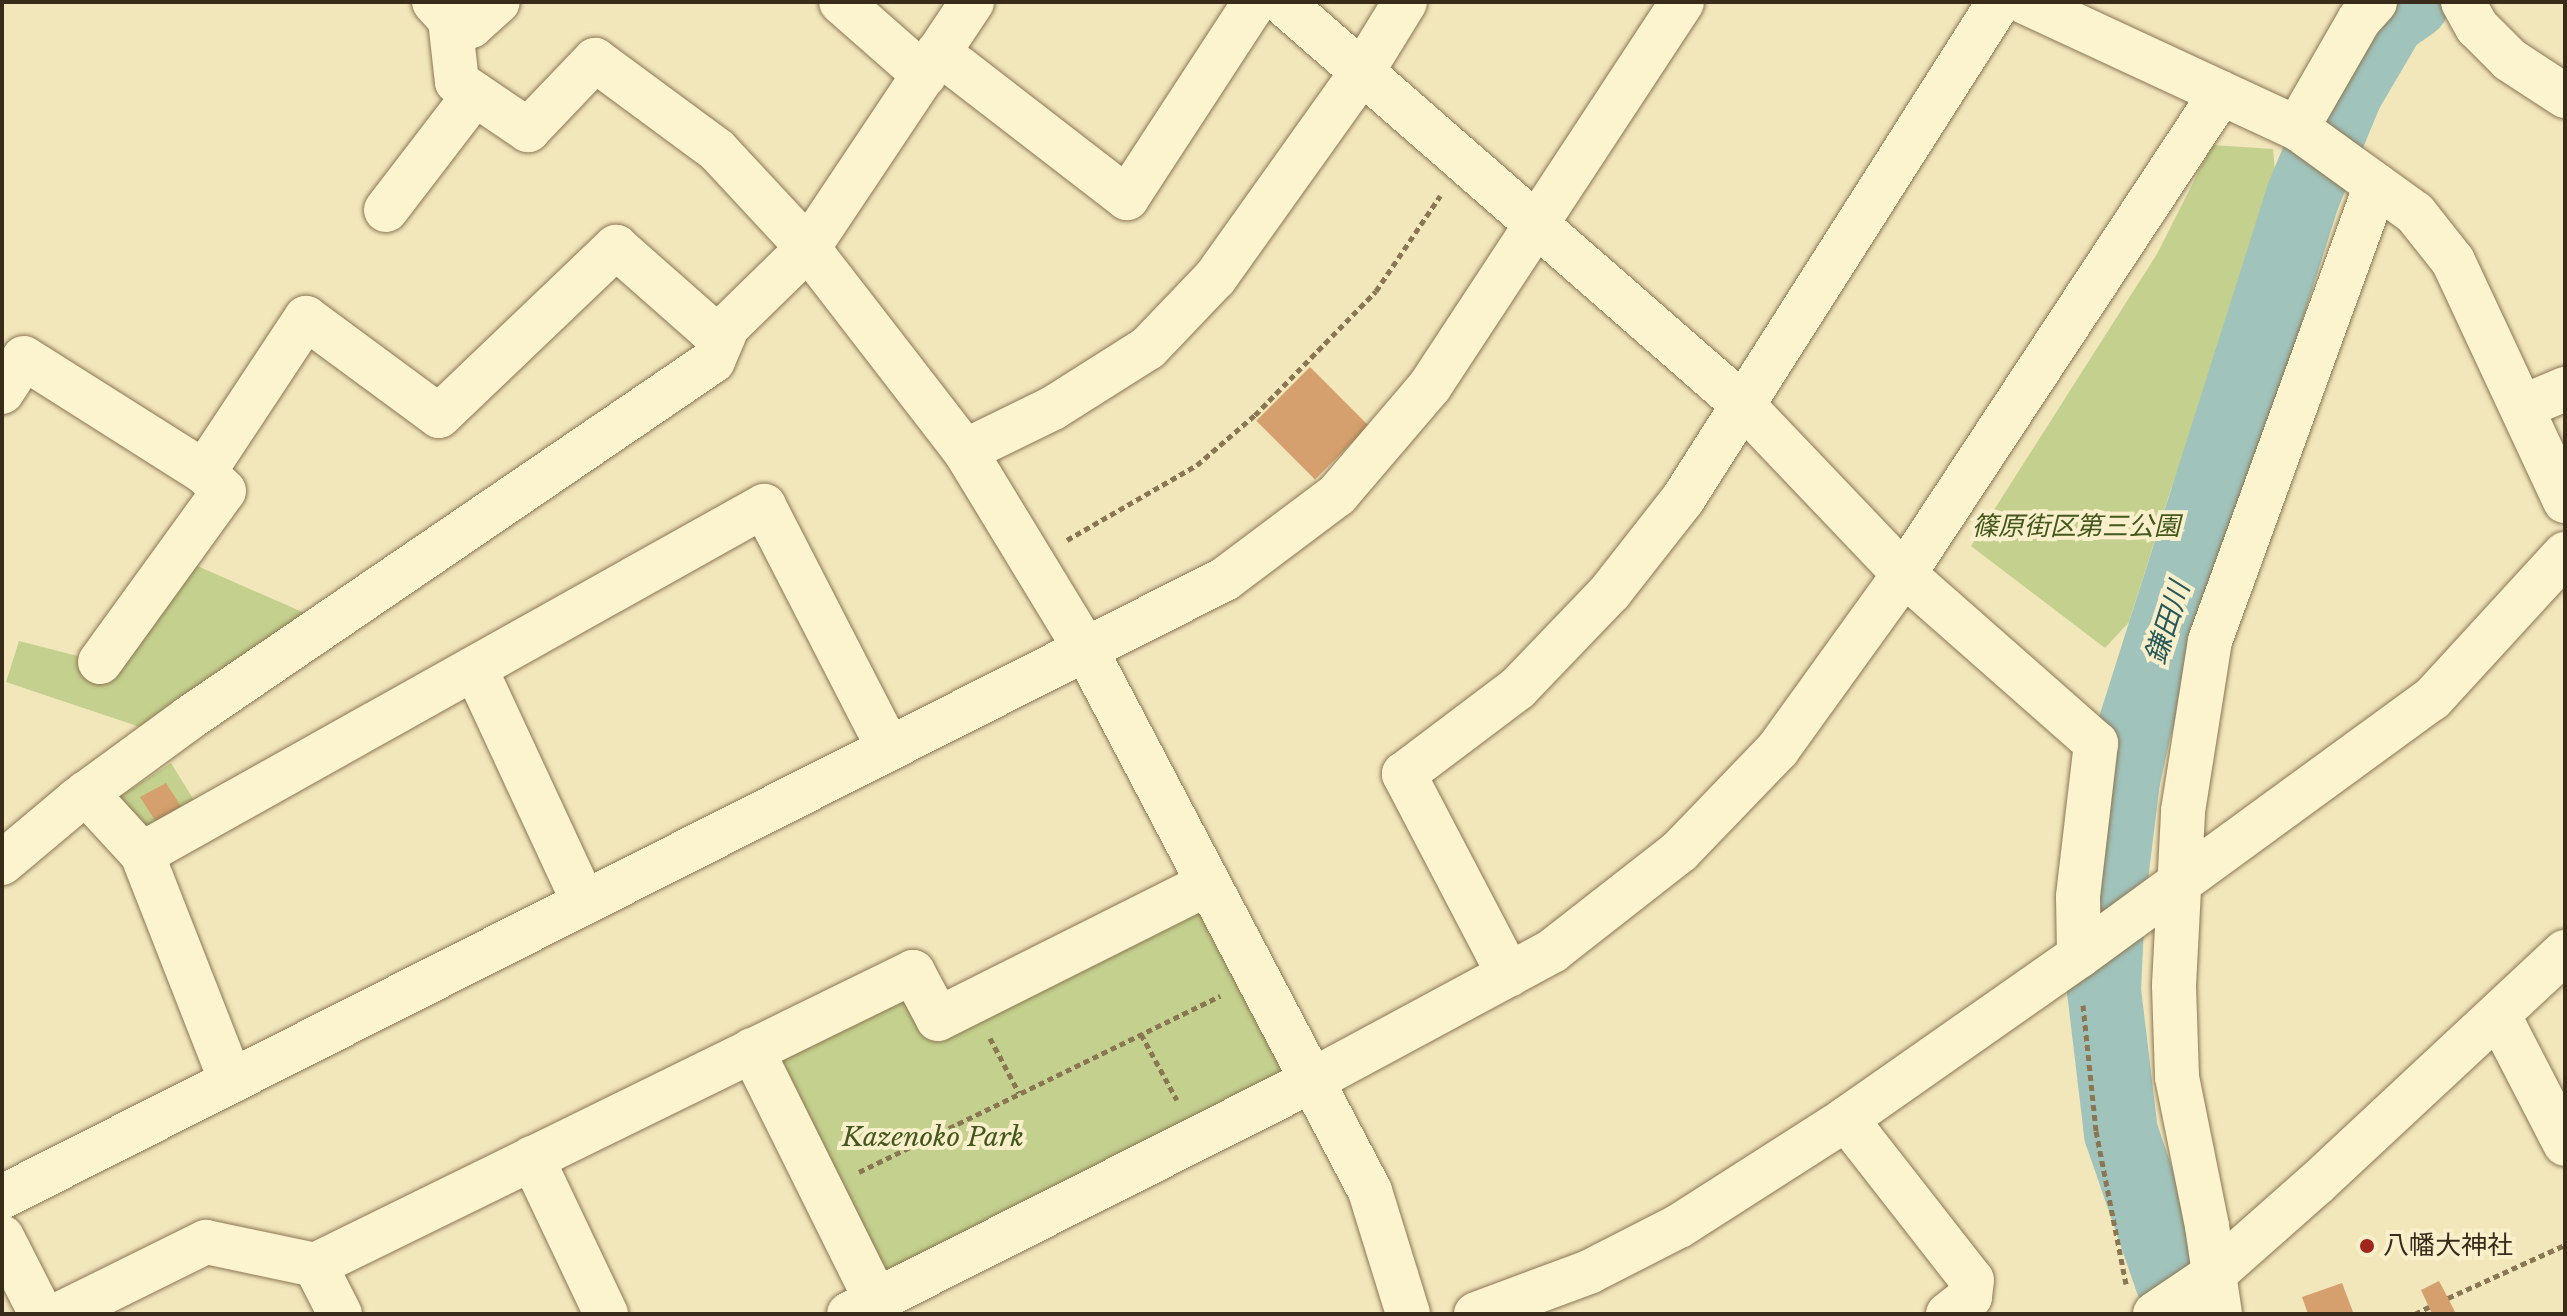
<!DOCTYPE html>
<html>
<head>
<meta charset="utf-8">
<style>
	body { margin:0 }
	#map { position:relative; width:2567px; height:1316px; overflow:hidden; background:#f2e6bb; font-family:"Libre Baskerville","Noto Sans JP",serif }
	div>[style] { position:absolute }
	[style*='--x'] { left:calc(var(--x)*1px); top:calc(var(--y)*1px); width:calc(var(--w)*1px); rotate:calc(var(--a)*1deg) }
	.green>* { inset:0; background:#c4d18e }
	.river>* { height:74px; margin:-37px; padding:0 37px; transform-origin:37px; border-radius:37px; background:#a0c3bb }
	.building>* { inset:0; background:#d5a06d; transform-origin:0 0 }
	.path>* { height:5px; margin-top:-2.5px; transform-origin:0; background:repeating-linear-gradient(90deg,#8b7653 0 6px,transparent 0 10px) }
	.roads { filter:drop-shadow(0 0 2px #8b7653) drop-shadow(0 0 2px #8b7653) }
	.minor>* { height:44px; margin:-22px; padding:0 22px; transform-origin:22px; border-radius:22px; background:#fcf3cf }
	.dots>* { width:22px; height:22px; translate:-50% -50%; box-sizing:border-box; border:4px solid #f9f0cb; border-radius:50% }
	span { translate:-50% -50%; white-space:nowrap; text-align:center; line-height:1.15; -webkit-text-stroke:8px #f9f0cb; paint-order:stroke }
	.park-label { font-size:26px; color:#44571e; font-style:italic }
	.poi-label { font-size:26px; color:#392b1a }
	.left { translate:0 -50%; text-align:left }
	.water-label { font-size:28px; color:#27595a; font-style:italic }
	.frame { position:absolute; inset:0; border:4px solid #392b1a; pointer-events:none }
</style>
</head>
<body>
<div id="map">
	<div class="green">
		<i style="clip-path:polygon(2212px 145px,2273px 149px,2278px 205px,2236px 335px,2212px 383px,2171px 489px,2129px 622px,2105px 648px,1971px 546px,2157px 254px)"></i>
		<i style="clip-path:polygon(193px 564px,307px 614px,143px 728px,6px 682px,19px 641px,113px 665px)"></i>
		<i style="clip-path:polygon(171px 763px,205px 818px,148px 843px,108px 804px)"></i>
		<i style="clip-path:polygon(1205px 895px,1301px 1077px,892px 1285px,758px 1064px,904px 992px,935px 1026px)"></i>
	</div>
	<div class="river">
		<i style="--x:2172;--y:1281;--w:157;--a:-109"></i>
		<i style="--x:2121;--y:1133;--w:143;--a:-96.8"></i>
		<i style="--x:2104;--y:991;--w:89;--a:-87.4"></i>
		<i style="--x:2108;--y:902;--w:123;--a:-83"></i>
		<i style="--x:2123;--y:780;--w:55;--a:-77.5"></i>
		<i style="--x:2135;--y:726;--w:556;--a:-72.41"></i>
		<i style="--x:2303;--y:196;--w:113;--a:-67.5"></i>
		<i style="--x:2346;--y:92;--w:85;--a:-59.5"></i>
		<i style="--x:2389;--y:19;--w:29;--a:-35"></i>
	</div>
	<div class="building">
		<i style="left:1310px;top:367px;width:83px;height:76px;rotate:45deg"></i>
		<i style="clip-path:polygon(166px 783px,184px 811px,156px 822px,140px 797px)"></i>
		<i style="clip-path:polygon(2439px 1281px,2448px 1298px,2456px 1314px,2432px 1314px,2429px 1307px,2421px 1290px)"></i>
		<i style="clip-path:polygon(2342px 1283px,2353px 1312px,2308px 1314px,2302px 1297px)"></i>
	</div>
	<div class="path">
		<i style="--x:1067;--y:540;--w:150;--a:-30"></i>
		<i style="--x:1197;--y:465;--w:77;--a:-40.8"></i>
		<i style="--x:1255;--y:415;--w:173;--a:-45.7"></i>
		<i style="--x:1376;--y:291;--w:115;--a:-56"></i>
		<i style="--x:2083;--y:1005;--w:127;--a:84.1"></i>
		<i style="--x:2096;--y:1131;--w:156;--a:78.9"></i>
		<i style="--x:1141;--y:1034;--w:75;--a:61.4"></i>
		<i style="--x:990;--y:1038;--w:62;--a:62.2"></i>
		<i style="--x:859;--y:1172;--w:402;--a:-26"></i>
		<i style="--x:2448;--y:1298;--w:128;--a:-24.4"></i>
		<i style="--x:2415;--y:1314;--w:16;--a:-27"></i>
	</div>
	<div class="roads">
		<div class="minor">
			<i style="--x:434;--y:2;--w:24;--a:48"></i>
			<i style="--x:450;--y:20;--w:62;--a:83.6"></i>
			<i style="--x:457;--y:82;--w:86;--a:34.1"></i>
			<i style="--x:528;--y:130;--w:97;--a:-46.3"></i>
			<i style="--x:595;--y:60;--w:152;--a:36.4"></i>
			<i style="--x:717;--y:150;--w:134;--a:47.1"></i>
			<i style="--x:808;--y:248;--w:257;--a:52.3"></i>
			<i style="--x:965;--y:451;--w:233;--a:58.7"></i>
			<i style="--x:1086;--y:650;--w:611;--a:62.3"></i>
			<i style="--x:1370;--y:1191;--w:129;--a:72.8"></i>
			<i style="--x:841;--y:2;--w:111;--a:41.3"></i>
			<i style="--x:1282;--y:2;--w:611;--a:41.15"></i>
			<i style="--x:1742;--y:404;--w:235;--a:46.4"></i>
			<i style="--x:1904;--y:574;--w:256;--a:41.4"></i>
			<i style="--x:2096;--y:743;--w:155;--a:96.7"></i>
			<i style="--x:2078;--y:897;--w:59;--a:89"></i>
			<i style="--x:2025;--y:2;--w:300;--a:24.9"></i>
			<i style="--x:2297;--y:128;--w:145;--a:35.8"></i>
			<i style="--x:2415;--y:213;--w:61;--a:51.6"></i>
			<i style="--x:2453;--y:261;--w:265;--a:65"></i>
			<i style="--x:2463;--y:2;--w:29;--a:61"></i>
			<i style="--x:2477;--y:27;--w:47;--a:45"></i>
			<i style="--x:2510;--y:60;--w:66;--a:33.2"></i>
			<i style="--x:450;--y:20;--w:22;--a:16"></i>
			<i style="--x:471;--y:26;--w:36;--a:-42"></i>
			<i style="--x:938;--y:52;--w:239;--a:37.7"></i>
			<i style="--x:1127;--y:198;--w:234;--a:-56.9"></i>
			<i style="--x:2297;--y:128;--w:125;--a:-60.1"></i>
			<i style="--x:2359;--y:20;--w:24;--a:-48"></i>
			<i style="--x:386;--y:210;--w:146;--a:-52.5"></i>
			<i style="--x:2;--y:392;--w:40;--a:-57.1"></i>
			<i style="--x:24;--y:358;--w:213;--a:32.3"></i>
			<i style="--x:204;--y:472;--w:185;--a:-56.5"></i>
			<i style="--x:306;--y:318;--w:165;--a:36.4"></i>
			<i style="--x:439;--y:416;--w:245;--a:-43.7"></i>
			<i style="--x:616;--y:247;--w:125;--a:41.4"></i>
			<i style="--x:710;--y:330;--w:18;--a:-13"></i>
			<i style="--x:2522;--y:407;--w:47;--a:-22.7"></i>
			<i style="--x:965;--y:451;--w:98;--a:-26"></i>
			<i style="--x:1053;--y:408;--w:112;--a:-32.3"></i>
			<i style="--x:1148;--y:348;--w:97;--a:-46.3"></i>
			<i style="--x:1215;--y:278;--w:253;--a:-54.5"></i>
			<i style="--x:1362;--y:72;--w:82;--a:-58.4"></i>
			<i style="--x:100;--y:662;--w:211;--a:-54.1"></i>
			<i style="--x:224;--y:491;--w:28;--a:-136"></i>
			<i style="--x:475;--y:668;--w:259;--a:65.1"></i>
			<i style="--x:86;--y:793;--w:83;--a:47.4"></i>
			<i style="--x:2;--y:863;--w:98;--a:-40"></i>
			<i style="--x:77;--y:800;--w:139;--a:-36.2"></i>
			<i style="--x:189;--y:718;--w:634;--a:-34.27"></i>
			<i style="--x:713;--y:361;--w:38;--a:-67"></i>
			<i style="--x:728;--y:326;--w:112;--a:-44.3"></i>
			<i style="--x:808;--y:248;--w:296;--a:-56.3"></i>
			<i style="--x:1509;--y:975;--w:227;--a:-117.6"></i>
			<i style="--x:1404;--y:774;--w:143;--a:-37"></i>
			<i style="--x:1518;--y:688;--w:133;--a:-46.2"></i>
			<i style="--x:1610;--y:592;--w:118;--a:-51.9"></i>
			<i style="--x:1683;--y:499;--w:589;--a:-57.55"></i>
			<i style="--x:2499;--y:1016;--w:144;--a:62.7"></i>
			<i style="--x:752;--y:1050;--w:279;--a:63.6"></i>
			<i style="--x:231;--y:1081;--w:244;--a:-111.4"></i>
			<i style="--x:142;--y:854;--w:713;--a:-29.23"></i>
			<i style="--x:764;--y:506;--w:273;--a:62.8"></i>
			<i style="--x:1846;--y:1119;--w:204;--a:52"></i>
			<i style="--x:1972;--y:1280;--w:17;--a:97"></i>
			<i style="--x:1970;--y:1297;--w:28;--a:142"></i>
			<i style="--x:532;--y:1158;--w:173;--a:64.6"></i>
			<i style="--x:2;--y:1197;--w:1370;--a:-26.81"></i>
			<i style="--x:1225;--y:579;--w:140;--a:-36.9"></i>
			<i style="--x:1337;--y:495;--w:143;--a:-49.5"></i>
			<i style="--x:1430;--y:386;--w:459;--a:-56.7"></i>
			<i style="--x:2;--y:1237;--w:86;--a:63.1"></i>
			<i style="--x:315;--y:1265;--w:55;--a:63"></i>
			<i style="--x:60;--y:1314;--w:163;--a:-26.3"></i>
			<i style="--x:206;--y:1242;--w:111;--a:11.9"></i>
			<i style="--x:315;--y:1265;--w:666;--a:-26.1"></i>
			<i style="--x:913;--y:972;--w:53;--a:62"></i>
			<i style="--x:938;--y:1019;--w:302;--a:-26.6"></i>
			<i style="--x:849;--y:1314;--w:517;--a:-26.76"></i>
			<i style="--x:1311;--y:1081;--w:274;--a:-28.3"></i>
			<i style="--x:1552;--y:951;--w:162;--a:-38"></i>
			<i style="--x:1680;--y:851;--w:141;--a:-46.1"></i>
			<i style="--x:1778;--y:749;--w:216;--a:-54.2"></i>
			<i style="--x:1904;--y:574;--w:576;--a:-56.61"></i>
			<i style="--x:1476;--y:1314;--w:121;--a:-20.4"></i>
			<i style="--x:1589;--y:1272;--w:101;--a:-27.1"></i>
			<i style="--x:1679;--y:1226;--w:198;--a:-32.6"></i>
			<i style="--x:1846;--y:1119;--w:284;--a:-35"></i>
			<i style="--x:2079;--y:956;--w:437;--a:-36.1"></i>
			<i style="--x:2432;--y:699;--w:197;--a:-47.5"></i>
			<i style="--x:2155;--y:1314;--w:71;--a:-34.1"></i>
			<i style="--x:2214;--y:1274;--w:137;--a:-41.5"></i>
			<i style="--x:2317;--y:1183;--w:339;--a:-43"></i>
			<i style="--x:2220;--y:1314;--w:89;--a:-98.4"></i>
			<i style="--x:2207;--y:1226;--w:152;--a:-101.4"></i>
			<i style="--x:2177;--y:1077;--w:92;--a:-91.9"></i>
			<i style="--x:2174;--y:985;--w:174;--a:-87"></i>
			<i style="--x:2183;--y:811;--w:172;--a:-81"></i>
			<i style="--x:2210;--y:641;--w:485;--a:-70"></i>
		</div>
	</div>
	<div class="dots">
		<i style="left:2367px;top:1246px;background:#a1271d"></i>
	</div>
	<div class="park-label">
		<span style="left:2076px;top:527px">篠原街区第三公園</span>
		<span style="left:933px;top:1138px">Kazenoko Park</span>
	</div>
	<div class="poi-label">
		<span class="left" style="left:2383px;top:1246px">八幡大神社</span>
	</div>
	<div class="water-label">
		<span style="left:2168px;top:623px;rotate:-72deg">鎌田川</span>
	</div>
	<div class="frame"></div>
</div>
</body>
</html>
